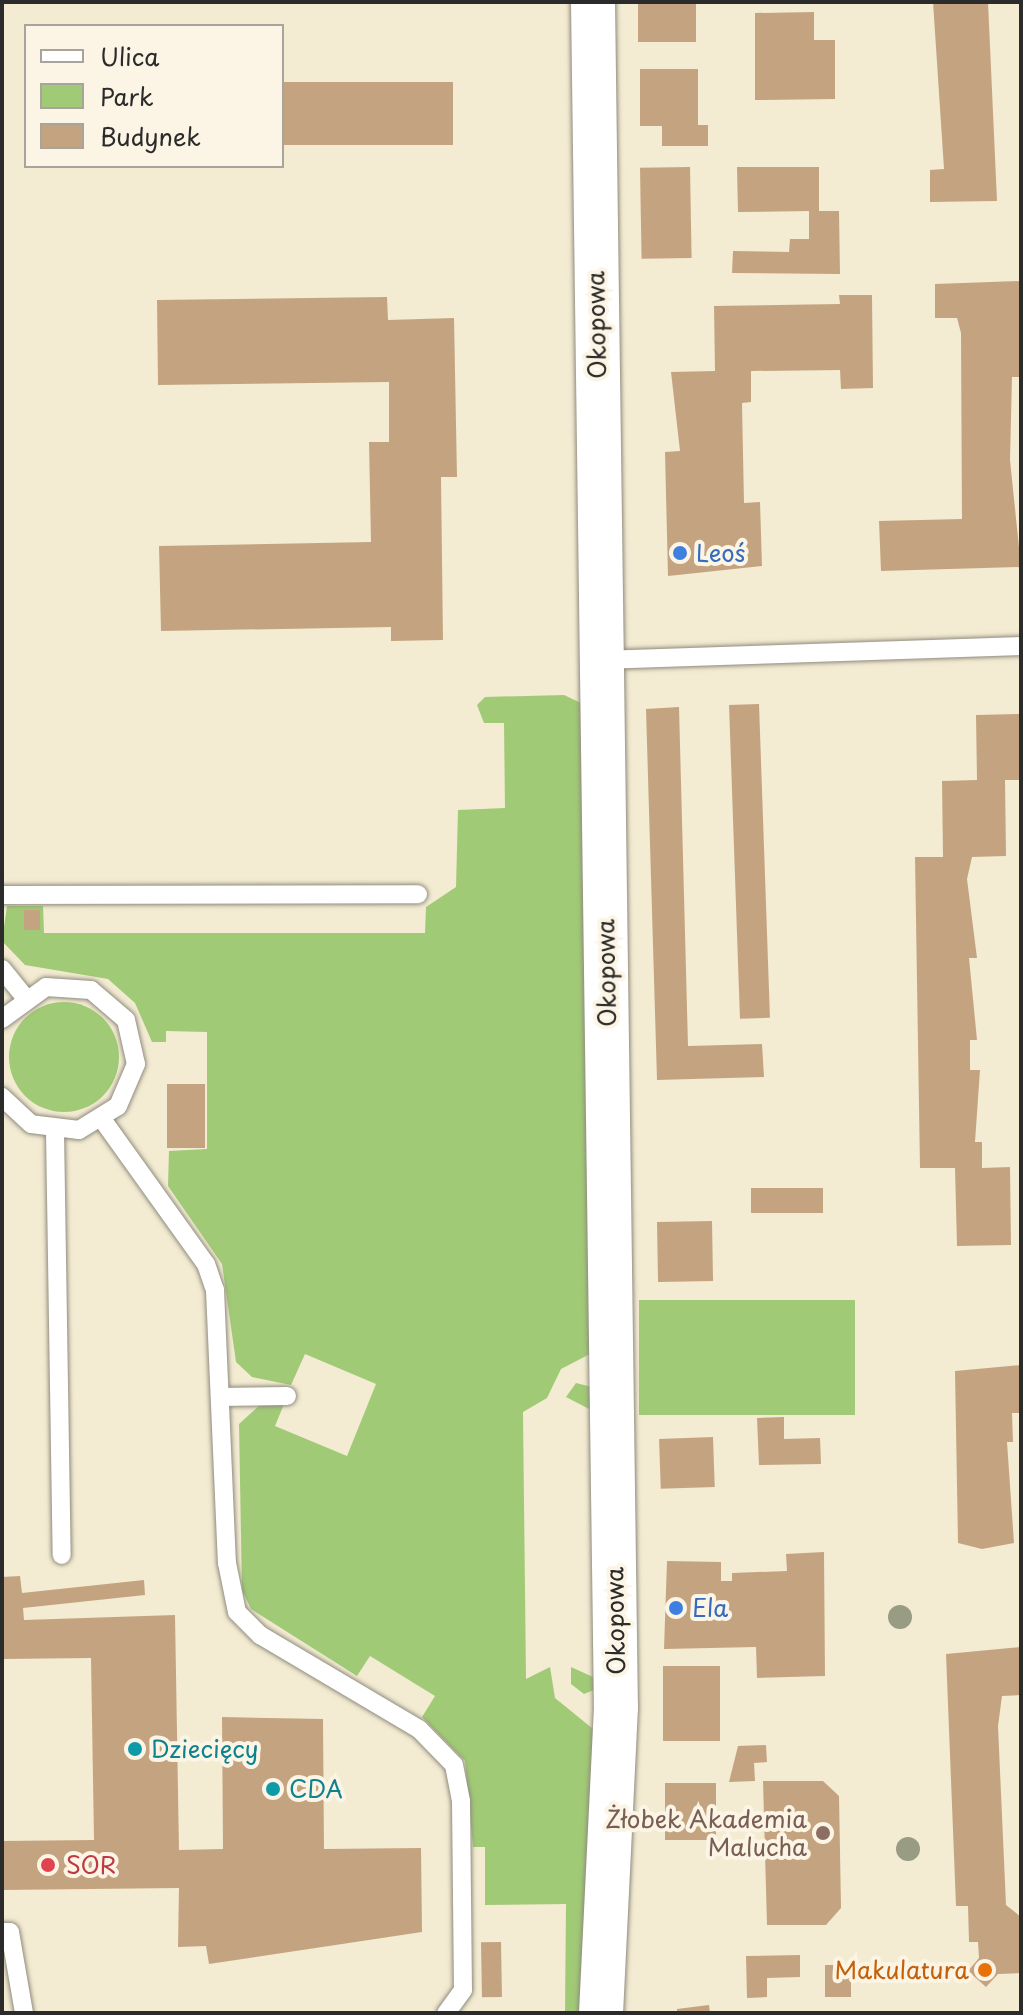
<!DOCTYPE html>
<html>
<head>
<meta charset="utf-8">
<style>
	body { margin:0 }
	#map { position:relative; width:1023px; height:2015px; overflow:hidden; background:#f3ebd2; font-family:"Playpen Sans",sans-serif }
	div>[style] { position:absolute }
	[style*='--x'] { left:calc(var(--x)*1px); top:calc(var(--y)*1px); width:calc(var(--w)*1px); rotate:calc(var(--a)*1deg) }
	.green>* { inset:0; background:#a1ca76; transform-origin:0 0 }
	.round { border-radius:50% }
	.building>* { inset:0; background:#c4a480; transform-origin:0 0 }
	.roads { filter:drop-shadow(0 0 2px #8f8b7e) drop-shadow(0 0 2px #8f8b7e) }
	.lane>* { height:18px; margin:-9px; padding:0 9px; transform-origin:9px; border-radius:9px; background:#fff }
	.secondary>* { height:44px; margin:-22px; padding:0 22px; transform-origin:22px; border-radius:22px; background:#fff }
	.trees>* { width:24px; height:24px; margin:-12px; border-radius:50%; background:#989c83 }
	.dots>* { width:22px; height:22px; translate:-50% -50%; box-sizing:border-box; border:4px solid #fcf5e5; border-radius:50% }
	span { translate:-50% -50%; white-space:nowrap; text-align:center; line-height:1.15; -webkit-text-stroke:8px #fcf5e5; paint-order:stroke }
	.street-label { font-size:24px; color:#2b2b2b }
	.shop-label { font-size:24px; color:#366cbe }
	.left { translate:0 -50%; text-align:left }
	.culture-label { font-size:24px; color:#0d838f }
	.education-label { font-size:24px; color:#785e54 }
	.right { translate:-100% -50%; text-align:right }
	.health-label { font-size:24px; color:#be3a42 }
	.food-label { font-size:24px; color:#c56008 }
	.frame { position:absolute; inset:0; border:4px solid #2b2b2b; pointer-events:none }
	.legend { position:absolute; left:24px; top:24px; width:260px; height:144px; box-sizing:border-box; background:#fcf5e5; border:2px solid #a8a49b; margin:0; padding:10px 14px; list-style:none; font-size:24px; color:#2b2b2b }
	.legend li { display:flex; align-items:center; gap:16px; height:40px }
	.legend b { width:40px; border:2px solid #a8a49b }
</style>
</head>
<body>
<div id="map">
	<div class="green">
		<i style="clip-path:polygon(564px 695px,581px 703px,590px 1354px,561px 1369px,547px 1398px,523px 1412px,526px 1679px,550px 1667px,555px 1698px,598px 1733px,587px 2013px,565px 2013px,566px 1904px,485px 1905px,485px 1847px,473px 1847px,465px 1761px,422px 1717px,435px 1696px,370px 1656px,357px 1676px,251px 1609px,242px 1590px,239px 1424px,260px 1405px,284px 1404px,275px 1426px,347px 1456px,376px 1384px,305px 1354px,291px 1385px,252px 1377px,236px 1362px,222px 1264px,168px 1186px,169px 1151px,207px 1149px,207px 1032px,166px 1031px,166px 1042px,152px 1042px,135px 1003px,108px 979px,25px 965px,2px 941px,7px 906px,43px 906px,44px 933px,425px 933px,426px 907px,456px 887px,458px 810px,505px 808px,504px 723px,484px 723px,477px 705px,485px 697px)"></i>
		<i class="round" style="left:9px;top:1002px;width:110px;height:110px"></i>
		<i style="left:855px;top:1300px;width:115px;height:216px;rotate:90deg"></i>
		<i style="clip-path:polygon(576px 1383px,592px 1387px,596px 1689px,584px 1694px,571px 1684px,571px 1667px,593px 1677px,591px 1410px,566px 1397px)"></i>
	</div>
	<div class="building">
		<i style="left:638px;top:2px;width:58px;height:40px"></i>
		<i style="clip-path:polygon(933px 2px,988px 2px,997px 201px,930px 202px,930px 170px,944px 169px)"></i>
		<i style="clip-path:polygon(814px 12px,814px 40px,835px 40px,835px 99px,755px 100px,755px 13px)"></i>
		<i style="clip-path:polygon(640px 69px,698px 69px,698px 125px,708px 125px,708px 146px,662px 146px,662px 126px,640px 126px)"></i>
		<i style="left:453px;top:82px;width:63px;height:171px;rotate:90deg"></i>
		<i style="left:690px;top:167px;width:91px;height:50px;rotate:89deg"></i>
		<i style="clip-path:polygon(737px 167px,819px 167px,819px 211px,839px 211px,840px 274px,732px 273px,733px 251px,789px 252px,790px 239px,809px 239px,809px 211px,738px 212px)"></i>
		<i style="clip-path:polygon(1021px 281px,1021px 377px,1012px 377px,1010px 460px,1021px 567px,881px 571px,879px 521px,962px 519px,961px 333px,957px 318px,935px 318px,935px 284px)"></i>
		<i style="clip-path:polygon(839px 295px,872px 295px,873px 388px,841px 389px,840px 370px,751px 371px,751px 402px,742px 403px,744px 503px,760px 502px,762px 566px,668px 576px,665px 452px,680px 451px,671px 372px,715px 371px,714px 306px,840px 304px)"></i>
		<i style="clip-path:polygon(387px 297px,388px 320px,454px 318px,457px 477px,441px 477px,443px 640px,391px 641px,391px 627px,161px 631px,159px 546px,371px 542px,369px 442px,389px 442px,389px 382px,158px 385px,157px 300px)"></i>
		<i style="left:759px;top:704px;width:314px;height:30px;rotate:88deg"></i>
		<i style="clip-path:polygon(679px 707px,688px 1046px,762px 1044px,764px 1077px,657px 1080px,646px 709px)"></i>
		<i style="clip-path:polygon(1021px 714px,1021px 780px,1005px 780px,1006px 856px,972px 857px,967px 879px,977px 958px,969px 958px,977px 1040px,970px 1040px,970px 1070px,980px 1070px,975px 1142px,982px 1142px,982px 1168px,1010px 1167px,1011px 1245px,957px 1246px,955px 1168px,920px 1168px,915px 857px,943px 857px,942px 781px,977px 780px,976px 715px)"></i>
		<i style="left:24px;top:910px;width:16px;height:20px"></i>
		<i style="left:167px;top:1084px;width:38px;height:64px"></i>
		<i style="left:823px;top:1188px;width:25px;height:72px;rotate:90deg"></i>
		<i style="left:712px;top:1221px;width:60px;height:55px;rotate:89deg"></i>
		<i style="clip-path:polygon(1021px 1365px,1021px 1413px,1012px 1413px,1013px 1442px,1007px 1442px,1014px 1543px,982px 1549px,958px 1543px,955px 1371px)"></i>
		<i style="clip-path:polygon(784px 1417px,784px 1439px,820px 1438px,821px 1464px,759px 1465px,757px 1418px)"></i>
		<i style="left:713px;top:1437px;width:50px;height:54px;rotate:88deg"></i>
		<i style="clip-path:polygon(824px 1552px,825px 1676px,757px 1678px,756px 1647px,664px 1649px,667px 1561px,721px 1562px,721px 1581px,732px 1581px,732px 1573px,787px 1571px,786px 1554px)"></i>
		<i style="clip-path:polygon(20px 1576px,22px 1593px,144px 1580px,145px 1595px,23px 1608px,24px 1620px,175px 1615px,179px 1850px,223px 1849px,222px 1717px,323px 1719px,324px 1849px,421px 1848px,422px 1932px,209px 1964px,206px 1946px,178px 1947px,179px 1888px,2px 1890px,2px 1841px,94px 1840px,91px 1658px,2px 1659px,2px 1577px)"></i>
		<i style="clip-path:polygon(1021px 1647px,1021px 1695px,1002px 1696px,998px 1726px,1006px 1905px,1021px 1917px,1021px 1973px,998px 1974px,986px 1987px,968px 1971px,979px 1958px,978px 1942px,969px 1942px,968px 1906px,956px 1906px,946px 1654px)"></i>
		<i style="left:663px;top:1666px;width:57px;height:75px"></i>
		<i style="clip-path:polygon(766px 1745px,767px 1762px,754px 1763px,755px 1781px,729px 1782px,738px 1746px)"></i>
		<i style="clip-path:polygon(763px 1781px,823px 1781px,839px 1796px,841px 1908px,826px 1925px,767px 1925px)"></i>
		<i style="left:665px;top:1783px;width:51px;height:57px"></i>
		<i style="left:501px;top:1942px;width:55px;height:20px;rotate:89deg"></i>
		<i style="clip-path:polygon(800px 1955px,800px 1977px,767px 1978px,767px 1997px,747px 1998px,746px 1956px)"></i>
		<i style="left:825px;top:1965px;width:26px;height:32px"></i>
		<i style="clip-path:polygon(709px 2005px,710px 2013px,677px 2013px,677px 2009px)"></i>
	</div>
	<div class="roads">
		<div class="lane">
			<i style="--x:602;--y:660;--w:419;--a:-1.9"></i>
			<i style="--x:2;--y:895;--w:416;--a:-0.1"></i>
			<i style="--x:2;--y:969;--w:35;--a:51"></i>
			<i style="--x:2;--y:1019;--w:54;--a:-36"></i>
			<i style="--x:46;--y:987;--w:45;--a:3.8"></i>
			<i style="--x:91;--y:990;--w:46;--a:40.6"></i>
			<i style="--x:126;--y:1020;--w:45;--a:77.2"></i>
			<i style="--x:136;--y:1064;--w:46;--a:113.2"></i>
			<i style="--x:118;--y:1106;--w:46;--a:148.4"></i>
			<i style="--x:79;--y:1130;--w:48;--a:-172.9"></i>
			<i style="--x:31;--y:1124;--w:40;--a:-137"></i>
			<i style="--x:102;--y:1119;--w:178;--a:54.4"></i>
			<i style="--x:206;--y:1264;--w:28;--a:71"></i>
			<i style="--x:215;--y:1290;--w:273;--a:87.5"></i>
			<i style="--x:227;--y:1563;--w:50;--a:78.5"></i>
			<i style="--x:237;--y:1612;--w:33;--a:45"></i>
			<i style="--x:260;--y:1635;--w:185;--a:30.6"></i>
			<i style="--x:419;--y:1729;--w:50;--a:45.8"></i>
			<i style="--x:454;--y:1765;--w:37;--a:79"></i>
			<i style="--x:461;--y:1801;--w:189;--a:89.4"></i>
			<i style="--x:463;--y:1990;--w:29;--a:126"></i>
			<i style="--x:55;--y:1131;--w:424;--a:89.1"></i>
			<i style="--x:220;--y:1397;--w:67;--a:-0.9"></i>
			<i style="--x:2;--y:1932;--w:8;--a:0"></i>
			<i style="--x:10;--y:1932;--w:82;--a:80.2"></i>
		</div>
		<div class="secondary">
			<i style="--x:593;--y:2;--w:1705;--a:89.23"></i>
			<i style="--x:616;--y:1707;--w:306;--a:92.8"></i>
		</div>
	</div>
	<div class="trees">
		<i style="left:900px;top:1617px"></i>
		<i style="left:908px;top:1849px"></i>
	</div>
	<div class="dots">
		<i style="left:680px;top:553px;background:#3f7fe0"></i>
		<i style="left:676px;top:1608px;background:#3f7fe0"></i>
		<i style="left:135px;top:1749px;background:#0f9aa8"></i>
		<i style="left:273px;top:1789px;background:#0f9aa8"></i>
		<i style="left:823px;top:1833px;background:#8d6e63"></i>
		<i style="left:48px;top:1865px;background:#e0444e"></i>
		<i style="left:985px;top:1970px;background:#e8710a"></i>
	</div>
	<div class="street-label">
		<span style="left:596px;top:325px;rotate:-91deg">Okopowa</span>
		<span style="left:606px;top:973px;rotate:-91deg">Okopowa</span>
		<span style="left:615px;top:1621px;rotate:-91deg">Okopowa</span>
	</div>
	<div class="shop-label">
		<span class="left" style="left:696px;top:553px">Leoś</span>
		<span class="left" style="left:692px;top:1608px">Ela</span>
	</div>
	<div class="culture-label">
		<span class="left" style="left:151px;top:1749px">Dziecięcy</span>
		<span class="left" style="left:289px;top:1789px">CDA</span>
	</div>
	<div class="education-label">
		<span class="right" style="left:807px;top:1833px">Żłobek Akademia<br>Malucha</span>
	</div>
	<div class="health-label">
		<span class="left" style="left:66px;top:1865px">SOR</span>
	</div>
	<div class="food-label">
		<span class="right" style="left:969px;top:1970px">Makulatura</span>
	</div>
	<div class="frame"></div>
	<ul class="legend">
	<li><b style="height:10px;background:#fff"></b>Ulica</li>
	<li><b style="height:22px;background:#a1ca76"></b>Park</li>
	<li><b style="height:22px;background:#c4a480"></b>Budynek</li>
	</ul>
</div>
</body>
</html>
